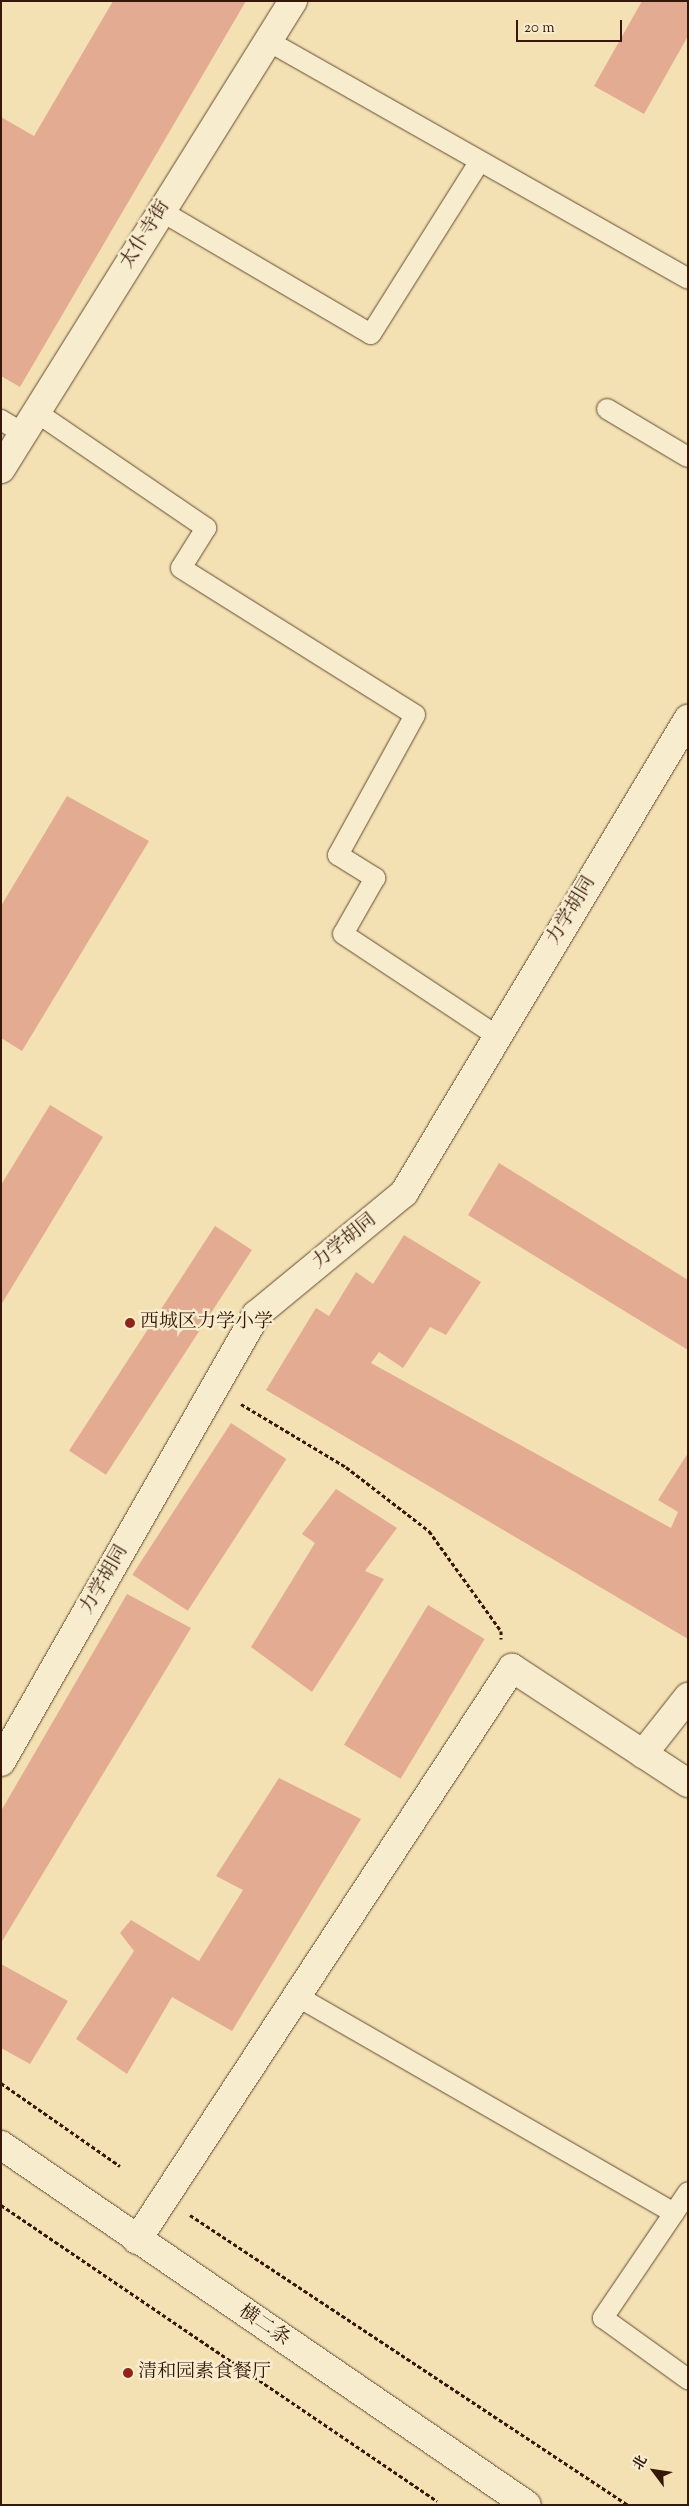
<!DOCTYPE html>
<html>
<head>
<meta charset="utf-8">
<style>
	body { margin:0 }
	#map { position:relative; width:689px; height:2506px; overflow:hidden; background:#f3e1b3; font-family:"Sorts Mill Goudy","Noto Serif SC",serif }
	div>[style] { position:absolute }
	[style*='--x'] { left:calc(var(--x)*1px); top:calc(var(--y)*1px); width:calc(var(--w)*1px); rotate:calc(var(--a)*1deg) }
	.building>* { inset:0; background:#e4ab93; transform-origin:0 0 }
	.path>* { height:3px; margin-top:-1.5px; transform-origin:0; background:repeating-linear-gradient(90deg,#371707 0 4px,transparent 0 6.5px) }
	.roads { filter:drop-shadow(0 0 1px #664a32) drop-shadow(0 0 1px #664a32) }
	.lane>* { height:20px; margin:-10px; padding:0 10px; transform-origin:10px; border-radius:10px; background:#f7ecce }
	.street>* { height:28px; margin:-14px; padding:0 14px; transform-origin:14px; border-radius:14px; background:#f7ecce }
	.secondary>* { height:28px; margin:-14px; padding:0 14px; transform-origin:14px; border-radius:14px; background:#f7ecce }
	.dots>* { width:14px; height:14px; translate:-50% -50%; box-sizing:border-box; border:2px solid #f7ecce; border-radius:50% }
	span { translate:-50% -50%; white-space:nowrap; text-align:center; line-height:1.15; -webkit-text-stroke:5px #f7ecce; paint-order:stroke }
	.street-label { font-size:19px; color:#371707 }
	.poi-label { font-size:19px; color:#371707 }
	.left { translate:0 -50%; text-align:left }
	.frame { position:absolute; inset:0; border:2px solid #371707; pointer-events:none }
	.north { position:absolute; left:629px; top:2446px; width:50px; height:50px; -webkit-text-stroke:4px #f7ecce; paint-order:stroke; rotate:301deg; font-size:14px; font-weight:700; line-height:20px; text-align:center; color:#371707 }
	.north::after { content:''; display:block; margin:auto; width:18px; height:22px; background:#371707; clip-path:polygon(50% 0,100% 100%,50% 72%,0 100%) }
	.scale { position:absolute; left:516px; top:20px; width:106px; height:22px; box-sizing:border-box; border:2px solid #371707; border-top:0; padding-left:6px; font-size:15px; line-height:18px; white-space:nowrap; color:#371707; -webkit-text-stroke:4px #f7ecce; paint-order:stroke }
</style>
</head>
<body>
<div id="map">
	<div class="building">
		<i style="clip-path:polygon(113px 1px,246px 1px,20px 387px,1px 376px,1px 117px,34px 136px)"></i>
		<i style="clip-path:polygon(642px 1px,688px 1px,688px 36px,644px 114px,594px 86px)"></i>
		<i style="clip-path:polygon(67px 796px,149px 841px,22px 1051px,1px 1038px,1px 906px)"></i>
		<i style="clip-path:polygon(50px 1105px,103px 1137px,1px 1305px,1px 1185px)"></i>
		<i style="clip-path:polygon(499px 1163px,688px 1280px,688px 1350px,468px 1215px)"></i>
		<i style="left:215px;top:1226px;width:44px;height:268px;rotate:33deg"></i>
		<i style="clip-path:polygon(404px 1235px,481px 1282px,446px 1335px,430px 1327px,403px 1368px,379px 1352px,371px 1363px,671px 1528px,678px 1512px,658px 1500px,688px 1453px,688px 1639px,266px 1390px,316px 1308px,329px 1316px,356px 1272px,373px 1284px)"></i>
		<i style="left:231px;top:1423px;width:66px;height:181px;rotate:33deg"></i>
		<i style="clip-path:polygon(336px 1489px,397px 1528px,365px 1571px,384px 1579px,312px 1692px,251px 1647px,315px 1543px,302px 1534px)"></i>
		<i style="clip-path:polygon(127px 1594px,191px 1628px,1px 1943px,1px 1811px)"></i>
		<i style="left:428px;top:1605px;width:66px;height:163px;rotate:31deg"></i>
		<i style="clip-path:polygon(279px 1778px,361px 1819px,232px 2031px,172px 1997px,127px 2074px,76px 2039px,134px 1951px,120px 1933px,131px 1920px,199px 1961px,243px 1890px,216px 1876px)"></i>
		<i style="clip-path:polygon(1px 1964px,68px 2001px,30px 2064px,1px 2048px)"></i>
	</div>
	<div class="path">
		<i style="--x:241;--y:1404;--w:122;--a:31"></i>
		<i style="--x:346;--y:1467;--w:105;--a:37.6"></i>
		<i style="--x:429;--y:1531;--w:123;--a:54.2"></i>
		<i style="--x:501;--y:1631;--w:8;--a:90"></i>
		<i style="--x:1;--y:2083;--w:145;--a:34.9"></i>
		<i style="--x:1;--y:2205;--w:527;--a:34.17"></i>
		<i style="--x:190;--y:2215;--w:525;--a:33.51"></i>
	</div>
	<div class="roads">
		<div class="lane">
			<i style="--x:268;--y:41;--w:483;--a:29.5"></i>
			<i style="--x:161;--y:211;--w:243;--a:30.4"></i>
			<i style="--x:371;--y:334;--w:204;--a:-57.8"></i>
			<i style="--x:607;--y:409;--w:94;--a:30.7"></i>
			<i style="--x:36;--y:412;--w:206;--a:34.3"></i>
			<i style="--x:206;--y:528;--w:47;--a:122"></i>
			<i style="--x:181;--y:568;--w:276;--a:32.1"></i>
			<i style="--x:415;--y:715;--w:160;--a:118.8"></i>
			<i style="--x:338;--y:855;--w:44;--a:31.9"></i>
			<i style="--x:375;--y:878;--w:64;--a:119.7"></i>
			<i style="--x:343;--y:934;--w:185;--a:33.5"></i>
			<i style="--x:1;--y:420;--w:26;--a:31"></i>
			<i style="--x:295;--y:1995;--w:437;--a:29.9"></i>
			<i style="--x:674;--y:2213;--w:25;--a:-56"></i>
			<i style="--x:674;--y:2213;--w:127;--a:124.1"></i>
			<i style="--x:603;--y:2318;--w:105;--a:35.7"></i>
		</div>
		<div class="street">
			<i style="--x:1;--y:469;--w:552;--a:-58.04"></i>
			<i style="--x:643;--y:1754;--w:73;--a:-51.7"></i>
			<i style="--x:1;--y:1762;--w:515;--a:-60.3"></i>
			<i style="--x:256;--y:1315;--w:192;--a:-39.5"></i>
			<i style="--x:404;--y:1193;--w:553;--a:-59.07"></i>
			<i style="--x:137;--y:2240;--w:684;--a:-56.75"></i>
			<i style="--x:512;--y:1668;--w:210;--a:33.2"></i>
		</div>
		<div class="secondary">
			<i style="--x:1;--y:2145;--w:637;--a:34.39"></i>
		</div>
	</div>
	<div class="dots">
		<i style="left:130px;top:1323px;background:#8f2418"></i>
		<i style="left:128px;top:2373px;background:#8f2418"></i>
	</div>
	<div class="street-label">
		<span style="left:146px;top:235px;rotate:-58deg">太仆寺街</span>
		<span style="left:572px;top:911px;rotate:-59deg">力学胡同</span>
		<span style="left:345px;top:1242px;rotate:-39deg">力学胡同</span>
		<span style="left:105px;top:1580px;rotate:-60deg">力学胡同</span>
		<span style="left:264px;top:2326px;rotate:34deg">横二条</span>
	</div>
	<div class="poi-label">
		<span class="left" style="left:140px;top:1323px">西城区力学小学</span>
		<span class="left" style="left:138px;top:2373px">清和园素食餐厅</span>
	</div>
	<div class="frame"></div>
	<div class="north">北</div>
	<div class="scale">20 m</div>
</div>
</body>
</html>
